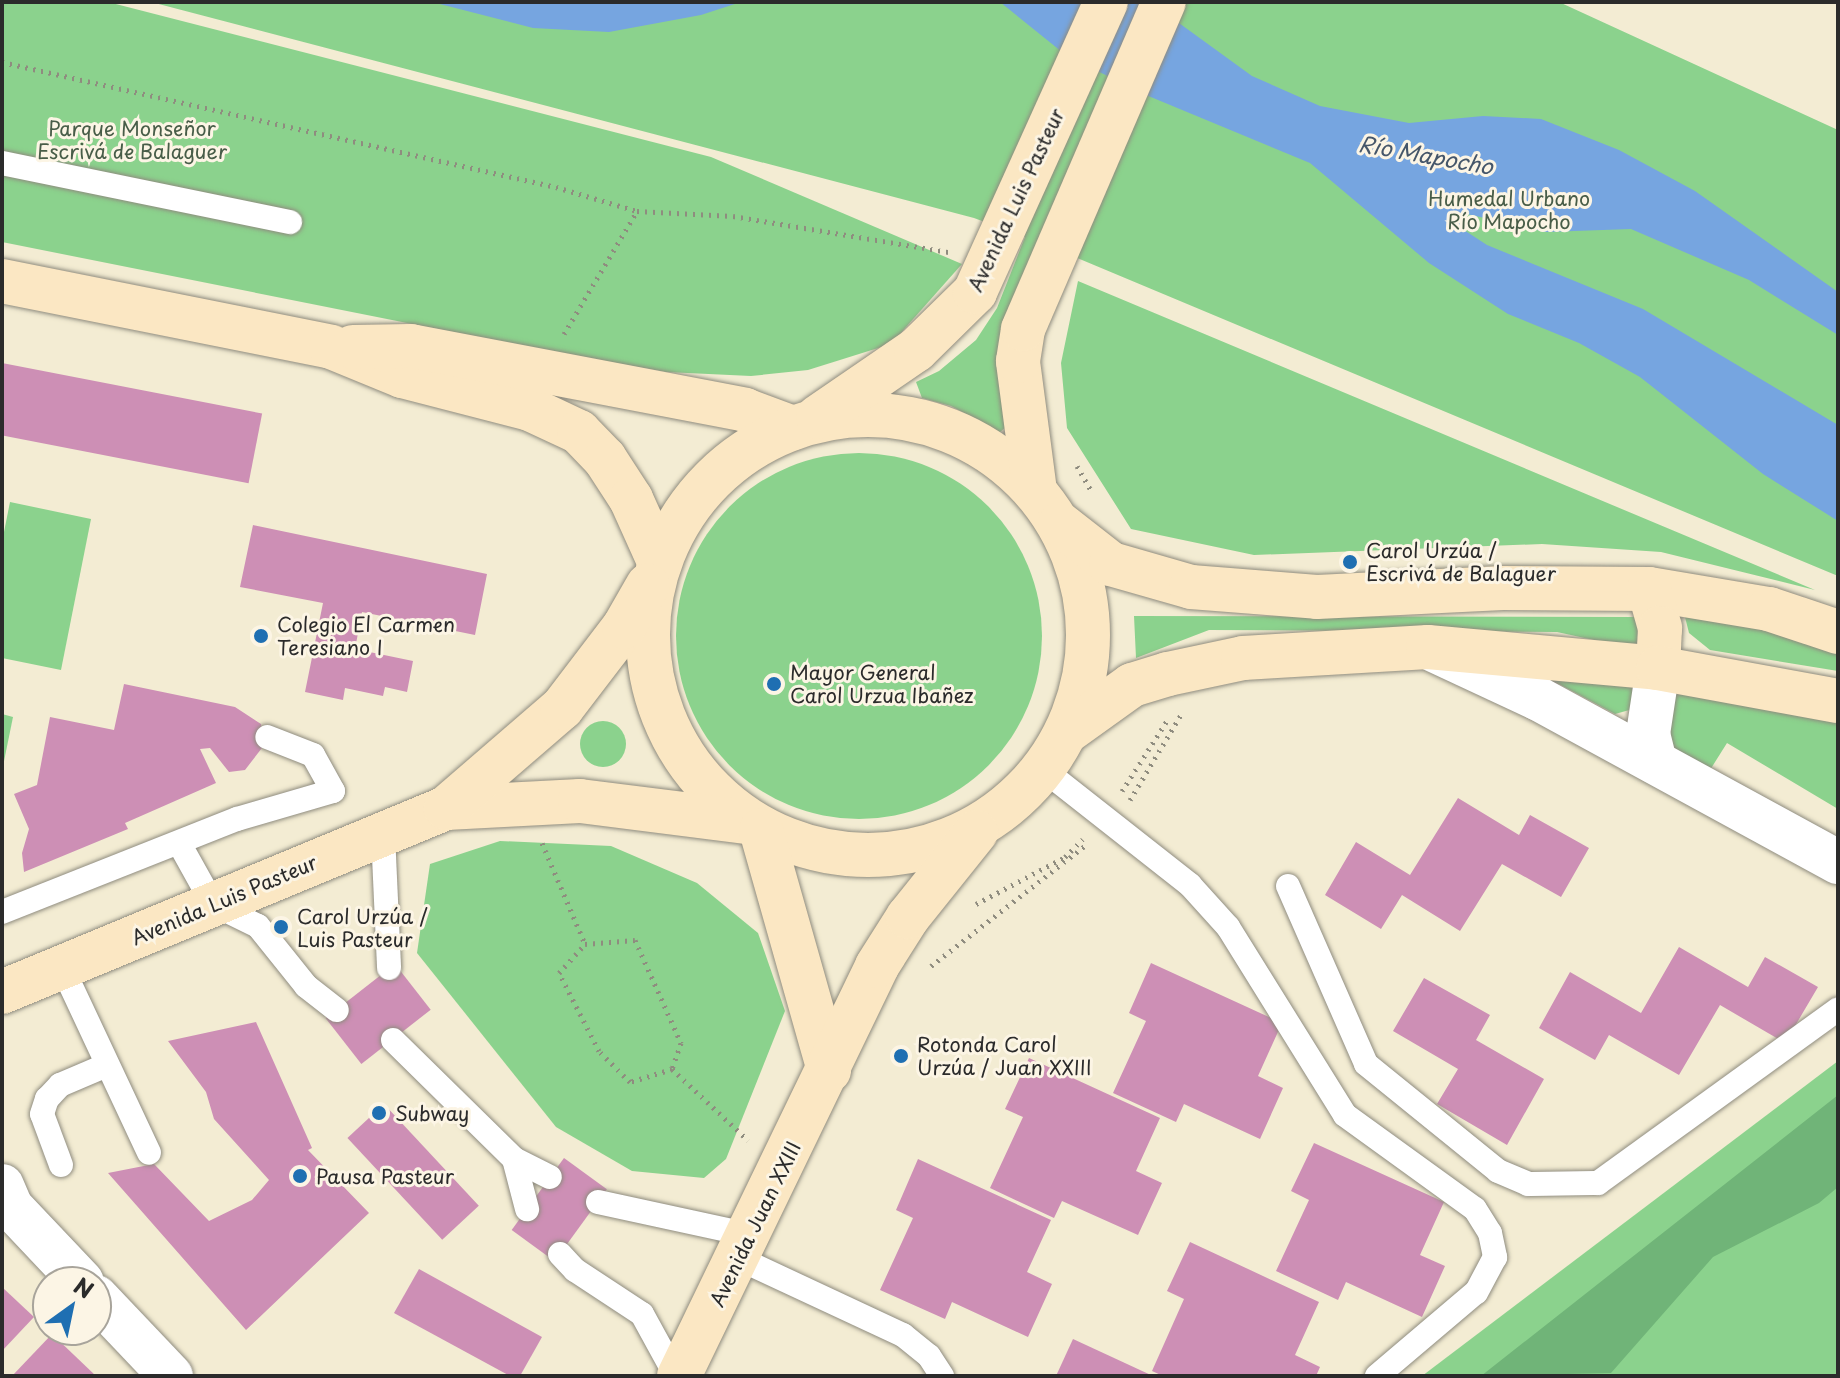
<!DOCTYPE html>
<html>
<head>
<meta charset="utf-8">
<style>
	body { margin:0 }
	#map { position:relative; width:1840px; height:1378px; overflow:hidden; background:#f3ecd3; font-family:"Playpen Sans",sans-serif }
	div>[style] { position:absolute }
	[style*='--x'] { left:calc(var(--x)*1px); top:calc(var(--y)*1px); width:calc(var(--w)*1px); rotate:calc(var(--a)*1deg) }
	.green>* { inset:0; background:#8bd28d }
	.round { border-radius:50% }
	.forest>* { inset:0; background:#70b478 }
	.water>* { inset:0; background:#76a5e0 }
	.building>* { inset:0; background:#cd8fb5; transform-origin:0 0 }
	.path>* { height:5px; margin-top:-2.5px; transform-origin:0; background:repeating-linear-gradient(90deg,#8f8c7f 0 2px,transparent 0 8px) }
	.roads { filter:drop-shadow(0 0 2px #8f8c7f) drop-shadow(0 0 2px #8f8c7f) }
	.service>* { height:24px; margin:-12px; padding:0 12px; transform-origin:12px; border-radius:12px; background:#fff }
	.minor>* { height:44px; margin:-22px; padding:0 22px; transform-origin:22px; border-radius:22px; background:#fff }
	.secondary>* { height:44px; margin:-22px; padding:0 22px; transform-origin:22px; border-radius:22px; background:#fbe7c3 }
	.secondary>.ring { margin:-22px; padding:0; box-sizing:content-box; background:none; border:44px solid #fbe7c3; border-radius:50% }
	.dots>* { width:22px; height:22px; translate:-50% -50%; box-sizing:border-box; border:4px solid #fcf5e5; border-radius:50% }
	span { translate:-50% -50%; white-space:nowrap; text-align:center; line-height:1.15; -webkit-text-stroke:6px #fcf5e5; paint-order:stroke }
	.park-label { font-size:20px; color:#485d48 }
	.street-label { font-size:20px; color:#2b2b2b }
	.poi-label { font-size:20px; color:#2b2b2b }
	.left { translate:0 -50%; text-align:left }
	.water-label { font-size:22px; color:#45566a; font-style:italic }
	.frame { position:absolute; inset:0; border:4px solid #2b2b2b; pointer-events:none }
	.north { position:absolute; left:32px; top:1266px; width:80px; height:80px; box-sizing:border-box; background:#fcf5e5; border:2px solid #a8a49b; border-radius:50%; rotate:33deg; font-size:22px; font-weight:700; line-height:32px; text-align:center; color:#2b2b2b }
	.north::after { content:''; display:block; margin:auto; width:28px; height:36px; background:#1f6fb2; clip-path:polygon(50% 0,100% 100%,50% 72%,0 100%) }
</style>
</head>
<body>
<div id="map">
	<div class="green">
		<i style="clip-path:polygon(2px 2px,108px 2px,711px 157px,962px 264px,891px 344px,808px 370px,751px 376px,666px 372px,552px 352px,2px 242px)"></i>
		<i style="clip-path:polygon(151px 2px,1559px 2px,1838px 130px,1838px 576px,1039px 242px,1006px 427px,1000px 432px,951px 406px,922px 398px,916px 382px,939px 371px,976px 340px,997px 308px,1025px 237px,974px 218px)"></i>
		<i style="clip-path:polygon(1078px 281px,1815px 590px,1661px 552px,1542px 544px,1254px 555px,1131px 529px,1067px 428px,1061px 363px)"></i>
		<i class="round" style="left:676px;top:453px;width:366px;height:366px"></i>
		<i style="clip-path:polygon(10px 502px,91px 519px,61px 670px,2px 658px,2px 542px)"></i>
		<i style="clip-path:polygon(1690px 608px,1838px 649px,1838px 671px,1710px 650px,1689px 633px,1684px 613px)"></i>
		<i style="clip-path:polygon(1134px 616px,1640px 617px,1640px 650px,1557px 632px,1209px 630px,1136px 658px)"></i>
		<i style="clip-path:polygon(1520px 663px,1640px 675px,1633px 709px,1615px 714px)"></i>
		<i style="clip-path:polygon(1675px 681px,1838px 710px,1838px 809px,1727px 743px,1710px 770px,1675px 750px,1665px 725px)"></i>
		<i style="clip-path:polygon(2px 714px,13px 717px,2px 771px)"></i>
		<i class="round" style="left:580px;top:721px;width:46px;height:46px"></i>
		<i style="clip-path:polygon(500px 841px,611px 846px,697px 883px,758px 933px,785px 1011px,726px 1159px,704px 1178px,632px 1171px,556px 1127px,417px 953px,430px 864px)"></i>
		<i style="clip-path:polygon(1838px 1061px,1838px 1376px,1422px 1376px)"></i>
	</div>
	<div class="forest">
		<i style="clip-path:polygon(1838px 1095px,1838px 1187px,1819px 1203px,1713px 1257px,1611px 1373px,1481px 1376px)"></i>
	</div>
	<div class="water">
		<i style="clip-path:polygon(432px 2px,741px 2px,701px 15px,609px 32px,533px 28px)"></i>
		<i style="clip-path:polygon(1000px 2px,1150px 2px,1252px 76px,1320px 106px,1409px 123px,1483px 116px,1541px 119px,1619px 150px,1695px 191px,1838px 292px,1838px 335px,1749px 280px,1631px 229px,1546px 232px,1467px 214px,1458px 217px,1464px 230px,1487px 245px,1643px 309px,1838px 425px,1838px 521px,1763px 474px,1640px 377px,1579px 343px,1508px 314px,1429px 263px,1310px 163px,1146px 95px,1067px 56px)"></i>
	</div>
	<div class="building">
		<i style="left:2px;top:363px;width:265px;height:71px;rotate:11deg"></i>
		<i style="clip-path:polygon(253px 525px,487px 574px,475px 635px,362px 612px,355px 649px,413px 661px,407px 692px,385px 687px,383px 696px,345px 688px,343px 700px,305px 692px,323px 603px,240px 587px)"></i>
		<i style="clip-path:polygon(124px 684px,235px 707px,261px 724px,265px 744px,245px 770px,229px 772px,210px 748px,200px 749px,216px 783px,125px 823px,128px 829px,24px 872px,22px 853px,29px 829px,14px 794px,37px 785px,50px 717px,114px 730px)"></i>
		<i style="clip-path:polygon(1458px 798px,1519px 835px,1530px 815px,1589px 848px,1561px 897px,1502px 864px,1460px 931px,1402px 895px,1381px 929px,1325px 895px,1356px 842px,1410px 875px)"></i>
		<i style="clip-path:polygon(1679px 947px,1748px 987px,1765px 957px,1818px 987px,1785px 1043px,1720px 1005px,1679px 1075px,1609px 1035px,1595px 1060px,1539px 1028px,1570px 972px,1641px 1013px)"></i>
		<i style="clip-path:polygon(1151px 963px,1282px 1023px,1258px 1076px,1283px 1088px,1260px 1139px,1184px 1104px,1176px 1122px,1113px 1093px,1146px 1021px,1129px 1013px)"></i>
		<i style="left:395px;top:964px;width:58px;height:88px;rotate:52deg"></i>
		<i style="clip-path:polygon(1424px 978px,1490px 1015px,1476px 1040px,1544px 1079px,1507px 1145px,1437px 1104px,1458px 1069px,1393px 1031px)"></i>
		<i style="clip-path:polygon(256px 1022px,312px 1148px,308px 1150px,369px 1213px,246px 1330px,108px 1173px,154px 1164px,209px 1221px,252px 1200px,269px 1180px,214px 1119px,206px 1092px,168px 1041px)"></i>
		<i style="clip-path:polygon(1029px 1058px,1160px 1118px,1136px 1171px,1162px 1183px,1138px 1235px,1062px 1201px,1054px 1218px,990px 1188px,1023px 1117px,1005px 1109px)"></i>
		<i style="left:384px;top:1104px;width:139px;height:50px;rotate:47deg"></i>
		<i style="clip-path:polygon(1314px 1143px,1444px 1202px,1420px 1255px,1445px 1266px,1422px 1317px,1346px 1282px,1338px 1300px,1276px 1271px,1309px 1200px,1291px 1191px)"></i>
		<i style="left:564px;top:1158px;width:53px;height:89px;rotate:36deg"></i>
		<i style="clip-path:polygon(918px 1159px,1051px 1220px,1027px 1272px,1052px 1284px,1028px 1337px,952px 1302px,945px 1319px,880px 1290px,913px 1218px,896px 1210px)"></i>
		<i style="clip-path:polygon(1190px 1242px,1319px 1302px,1295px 1355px,1320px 1367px,1316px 1376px,1163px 1376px,1152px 1371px,1184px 1299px,1167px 1291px)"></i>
		<i style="clip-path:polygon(419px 1269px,542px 1337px,520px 1376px,510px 1376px,394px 1313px)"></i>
		<i style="clip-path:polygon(2px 1287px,34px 1317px,2px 1351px)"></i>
		<i style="clip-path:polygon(52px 1334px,96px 1376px,12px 1376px)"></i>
		<i style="clip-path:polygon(1073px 1339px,1153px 1376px,1056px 1376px)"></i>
	</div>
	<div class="path">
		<i style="--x:2;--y:62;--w:568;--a:12.71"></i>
		<i style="--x:556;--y:187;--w:84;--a:16.5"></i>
		<i style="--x:637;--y:211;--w:96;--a:3"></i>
		<i style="--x:733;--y:216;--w:219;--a:9.5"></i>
		<i style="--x:564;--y:334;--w:143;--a:-59.3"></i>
		<i style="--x:1077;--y:466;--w:30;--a:60"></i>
		<i style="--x:1122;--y:791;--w:85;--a:-57.4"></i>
		<i style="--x:1130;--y:800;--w:101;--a:-59.1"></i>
		<i style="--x:542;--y:843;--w:110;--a:66.9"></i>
		<i style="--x:976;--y:904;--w:101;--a:-27.8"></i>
		<i style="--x:1065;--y:857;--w:25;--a:-45"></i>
		<i style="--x:635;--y:940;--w:113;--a:65.9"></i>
		<i style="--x:681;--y:1043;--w:28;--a:109"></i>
		<i style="--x:672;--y:1069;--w:44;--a:162.8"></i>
		<i style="--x:630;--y:1082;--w:44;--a:-135"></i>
		<i style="--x:599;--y:1051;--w:88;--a:-117.1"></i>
		<i style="--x:559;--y:973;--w:39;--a:-48"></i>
		<i style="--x:585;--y:944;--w:50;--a:-4.6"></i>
		<i style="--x:931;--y:966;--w:198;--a:-38"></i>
		<i style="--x:672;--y:1069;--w:104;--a:43.1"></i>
	</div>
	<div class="roads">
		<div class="service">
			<i style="--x:2;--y:163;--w:294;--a:11.6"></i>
			<i style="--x:1044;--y:770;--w:186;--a:38.2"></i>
			<i style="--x:1190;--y:885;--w:57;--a:47.9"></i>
			<i style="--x:1228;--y:927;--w:221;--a:58.1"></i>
			<i style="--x:1345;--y:1115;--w:160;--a:35.9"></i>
			<i style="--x:1475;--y:1209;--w:28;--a:58"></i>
			<i style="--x:1490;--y:1233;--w:25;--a:78"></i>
			<i style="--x:1495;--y:1257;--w:40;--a:118"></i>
			<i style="--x:1476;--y:1292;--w:130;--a:139.7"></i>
			<i style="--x:383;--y:834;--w:134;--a:87.4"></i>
			<i style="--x:179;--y:843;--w:70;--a:60.9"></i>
			<i style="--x:213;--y:904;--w:50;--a:26.1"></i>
			<i style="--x:258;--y:926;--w:77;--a:51.3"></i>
			<i style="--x:306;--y:986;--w:39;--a:38"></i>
			<i style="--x:1288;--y:886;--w:194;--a:66.3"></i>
			<i style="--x:1366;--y:1064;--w:170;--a:39"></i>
			<i style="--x:1498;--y:1171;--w:33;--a:23"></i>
			<i style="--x:1528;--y:1184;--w:70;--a:-0.8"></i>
			<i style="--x:1598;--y:1183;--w:296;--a:-35.9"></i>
			<i style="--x:2;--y:912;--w:253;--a:-21.6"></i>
			<i style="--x:237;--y:819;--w:100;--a:-16.3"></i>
			<i style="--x:333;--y:791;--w:41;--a:-119.1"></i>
			<i style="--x:313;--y:755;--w:49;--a:-158.6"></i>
			<i style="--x:62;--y:967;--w:205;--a:64.9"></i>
			<i style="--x:393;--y:1040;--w:170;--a:44.5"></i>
			<i style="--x:514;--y:1159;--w:52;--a:75.4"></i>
			<i style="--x:514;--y:1159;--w:40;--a:26.6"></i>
			<i style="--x:61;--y:1165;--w:54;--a:-110.4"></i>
			<i style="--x:42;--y:1114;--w:16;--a:-72"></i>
			<i style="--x:47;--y:1099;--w:19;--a:-47"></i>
			<i style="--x:60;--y:1085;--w:51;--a:-23.1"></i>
			<i style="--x:598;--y:1202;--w:157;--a:12.2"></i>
			<i style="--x:560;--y:1254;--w:22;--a:47"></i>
			<i style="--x:575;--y:1270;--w:80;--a:33.3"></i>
			<i style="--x:642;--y:1314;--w:71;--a:61.3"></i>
			<i style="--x:740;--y:1259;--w:180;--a:25"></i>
			<i style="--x:903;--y:1335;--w:33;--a:39"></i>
			<i style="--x:929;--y:1356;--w:24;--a:57"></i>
		</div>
		<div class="minor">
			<i style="--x:1434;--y:650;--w:114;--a:25"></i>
			<i style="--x:1537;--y:698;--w:343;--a:28.6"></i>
			<i style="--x:1655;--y:762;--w:29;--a:-104"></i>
			<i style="--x:1648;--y:734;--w:67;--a:-81.4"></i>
			<i style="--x:2;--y:1186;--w:23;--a:67"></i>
			<i style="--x:11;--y:1207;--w:103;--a:46.6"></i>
			<i style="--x:96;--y:1297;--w:109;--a:46.5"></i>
		</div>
		<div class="secondary">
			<i style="--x:2;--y:281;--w:336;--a:11.3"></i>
			<i style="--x:331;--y:347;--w:77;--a:22.2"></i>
			<i style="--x:402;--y:376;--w:132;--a:14.5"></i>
			<i style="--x:530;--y:409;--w:54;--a:25.1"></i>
			<i style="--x:579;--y:432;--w:37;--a:46"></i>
			<i style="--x:605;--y:459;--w:48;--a:57"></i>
			<i style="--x:631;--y:499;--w:66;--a:65.8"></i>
			<i style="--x:353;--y:347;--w:58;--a:-1"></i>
			<i style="--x:411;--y:346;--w:340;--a:10.8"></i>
			<i style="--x:745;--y:410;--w:51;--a:20.6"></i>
			<i class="ring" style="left:648px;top:415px;width:396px;height:396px"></i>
			<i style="--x:818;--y:417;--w:119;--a:-34.4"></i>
			<i style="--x:916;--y:350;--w:83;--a:-44.5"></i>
			<i style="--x:975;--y:292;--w:318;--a:-65.7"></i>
			<i style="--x:1035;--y:491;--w:131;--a:-97.5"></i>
			<i style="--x:1018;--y:361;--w:32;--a:-81"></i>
			<i style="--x:1023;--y:329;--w:356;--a:-66.7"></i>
			<i style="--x:1060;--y:524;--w:65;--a:38.1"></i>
			<i style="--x:1111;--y:564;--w:83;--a:16"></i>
			<i style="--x:1191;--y:587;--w:126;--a:4.5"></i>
			<i style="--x:1317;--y:597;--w:186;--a:-2.8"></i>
			<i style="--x:1503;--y:588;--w:146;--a:0.4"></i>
			<i style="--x:1649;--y:589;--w:122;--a:9.5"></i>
			<i style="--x:1769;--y:609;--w:73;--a:18.4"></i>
			<i style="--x:1649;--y:589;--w:41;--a:74.2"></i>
			<i style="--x:1660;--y:628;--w:40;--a:92.9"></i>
			<i style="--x:1068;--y:731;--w:79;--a:-35.7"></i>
			<i style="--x:1132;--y:685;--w:38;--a:-17"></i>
			<i style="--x:1168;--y:674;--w:77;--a:-12"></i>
			<i style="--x:1243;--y:658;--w:185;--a:-3.4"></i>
			<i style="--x:1428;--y:647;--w:231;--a:5.2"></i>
			<i style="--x:1658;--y:668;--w:183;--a:10.4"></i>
			<i style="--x:446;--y:808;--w:134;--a:-3"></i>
			<i style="--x:580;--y:801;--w:167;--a:7.2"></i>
			<i style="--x:761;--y:830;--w:250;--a:74.2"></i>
			<i style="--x:2;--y:992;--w:481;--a:-22.5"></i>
			<i style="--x:446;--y:808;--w:153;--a:-40.8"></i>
			<i style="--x:562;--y:708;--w:102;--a:-52.6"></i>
			<i style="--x:624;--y:627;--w:48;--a:-60.3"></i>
			<i style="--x:679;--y:1376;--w:455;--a:-64.2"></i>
			<i style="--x:877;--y:966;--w:58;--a:-57.7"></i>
			<i style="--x:908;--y:917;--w:109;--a:-51.3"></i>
		</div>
	</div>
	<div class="dots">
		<i style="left:1350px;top:562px;background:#1f6fb2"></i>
		<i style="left:261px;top:636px;background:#1f6fb2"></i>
		<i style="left:774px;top:684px;background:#1f6fb2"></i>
		<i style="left:281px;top:927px;background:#1f6fb2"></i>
		<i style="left:901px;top:1056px;background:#1f6fb2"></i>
		<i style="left:379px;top:1113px;background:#1f6fb2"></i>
		<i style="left:300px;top:1176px;background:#1f6fb2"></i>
	</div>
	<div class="park-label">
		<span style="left:132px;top:140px">Parque Monseñor<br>Escrivá de Balaguer</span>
		<span style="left:1509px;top:210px">Humedal Urbano<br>Río Mapocho</span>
	</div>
	<div class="street-label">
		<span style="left:1016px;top:200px;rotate:-65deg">Avenida Luis Pasteur</span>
		<span style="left:224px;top:900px;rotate:-23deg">Avenida Luis Pasteur</span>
		<span style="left:755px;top:1224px;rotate:-64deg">Avenida Juan XXIII</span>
	</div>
	<div class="poi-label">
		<span class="left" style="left:1366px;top:562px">Carol Urzúa /<br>Escrivá de Balaguer</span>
		<span class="left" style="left:277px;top:636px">Colegio El Carmen<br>Teresiano I</span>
		<span class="left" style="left:790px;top:684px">Mayor General<br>Carol Urzua Ibañez</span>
		<span class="left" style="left:297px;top:928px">Carol Urzúa /<br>Luis Pasteur</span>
		<span class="left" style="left:917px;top:1056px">Rotonda Carol<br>Urzúa / Juan XXIII</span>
		<span class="left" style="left:395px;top:1113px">Subway</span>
		<span class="left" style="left:316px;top:1176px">Pausa Pasteur</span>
	</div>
	<div class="water-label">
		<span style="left:1426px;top:154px;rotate:10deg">Río Mapocho</span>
	</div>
	<div class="frame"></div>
	<div class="north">N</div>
</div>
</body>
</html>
